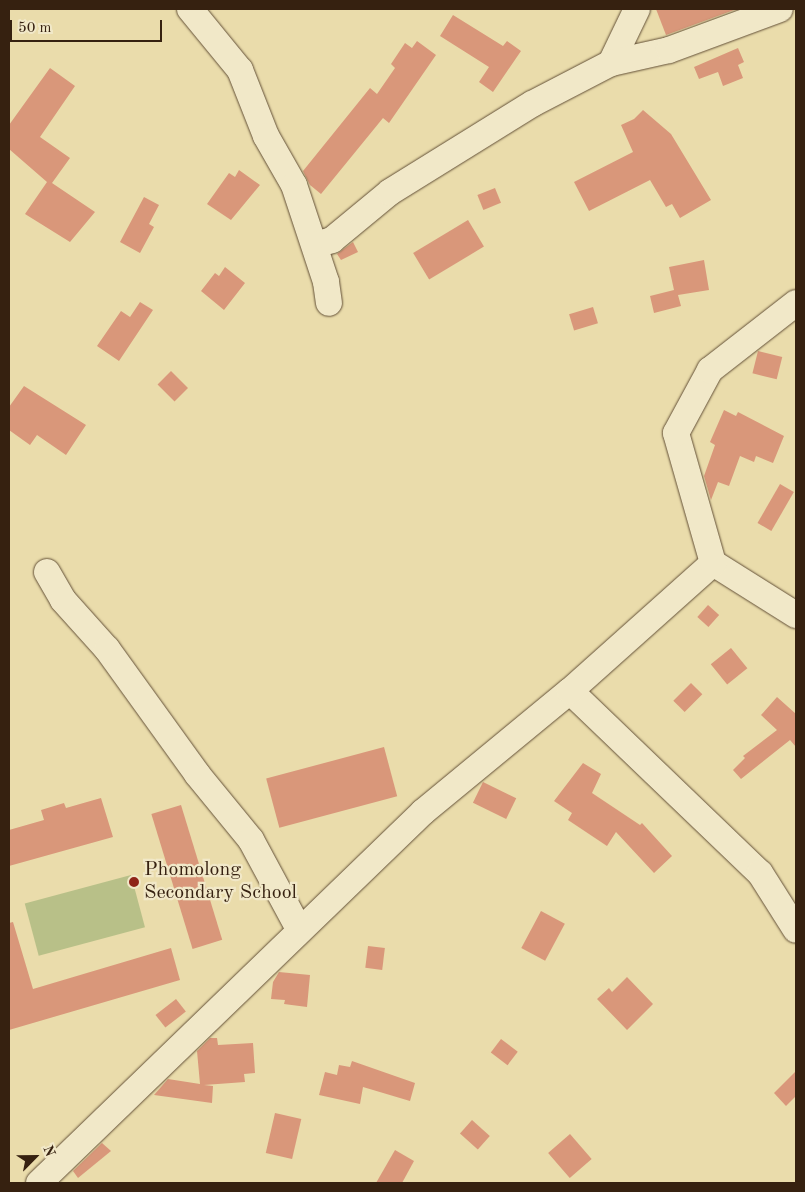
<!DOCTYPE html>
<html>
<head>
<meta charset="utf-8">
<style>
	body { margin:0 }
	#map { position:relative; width:805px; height:1192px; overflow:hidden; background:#eadcab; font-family:"Old Standard TT",serif }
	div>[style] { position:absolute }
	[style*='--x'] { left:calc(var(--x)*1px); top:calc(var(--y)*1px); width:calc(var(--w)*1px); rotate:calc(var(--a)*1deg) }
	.green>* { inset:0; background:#b8c088; transform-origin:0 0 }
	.building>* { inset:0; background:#d9977a; transform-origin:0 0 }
	.roads { filter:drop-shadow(0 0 1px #635037) drop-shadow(0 0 1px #635037) }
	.minor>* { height:26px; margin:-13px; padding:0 13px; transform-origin:13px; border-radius:13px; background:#f1e8c8 }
	.dots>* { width:14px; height:14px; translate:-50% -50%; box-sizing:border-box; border:2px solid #f1e8c8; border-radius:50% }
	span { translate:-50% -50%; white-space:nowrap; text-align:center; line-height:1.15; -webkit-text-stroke:4.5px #f1e8c8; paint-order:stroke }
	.poi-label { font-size:20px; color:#362110 }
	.left { translate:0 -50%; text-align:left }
	.frame { position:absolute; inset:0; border:10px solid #362110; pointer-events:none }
	.north { position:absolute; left:10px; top:1132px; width:50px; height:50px; -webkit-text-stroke:4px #f1e8c8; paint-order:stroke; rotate:67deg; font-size:14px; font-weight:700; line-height:20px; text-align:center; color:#362110 }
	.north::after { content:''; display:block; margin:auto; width:18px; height:22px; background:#362110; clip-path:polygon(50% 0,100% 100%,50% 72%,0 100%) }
	.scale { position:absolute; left:10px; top:20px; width:152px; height:22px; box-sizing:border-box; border:2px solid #362110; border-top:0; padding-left:6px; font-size:15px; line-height:18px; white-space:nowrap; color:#362110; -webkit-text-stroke:4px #f1e8c8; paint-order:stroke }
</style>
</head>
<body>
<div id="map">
	<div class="green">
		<i style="left:131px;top:875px;width:54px;height:110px;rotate:75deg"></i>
	</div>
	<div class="building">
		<i style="clip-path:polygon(656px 9px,734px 9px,734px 10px,666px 35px)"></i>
		<i style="clip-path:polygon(453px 15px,503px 46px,507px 41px,521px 51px,493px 92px,479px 82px,489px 67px,440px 36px)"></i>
		<i style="clip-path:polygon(417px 41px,436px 55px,389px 123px,383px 118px,321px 194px,310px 185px,303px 171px,370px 88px,377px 94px,395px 68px,391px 64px,405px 43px,412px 48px)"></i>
		<i style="clip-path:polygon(738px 48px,744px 62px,738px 65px,743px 78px,723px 86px,718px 72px,699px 79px,694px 67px)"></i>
		<i style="clip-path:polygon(50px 68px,75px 86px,40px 137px,70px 158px,52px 183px,95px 212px,70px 242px,25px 214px,47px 182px,9px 149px,9px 125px)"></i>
		<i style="clip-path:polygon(643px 110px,671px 134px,711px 200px,680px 218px,672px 204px,666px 207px,650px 180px,589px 211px,574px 182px,633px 152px,621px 125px,634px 119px)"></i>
		<i style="clip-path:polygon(239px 170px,260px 185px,231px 220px,207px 204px,229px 173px,235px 177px)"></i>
		<i style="left:495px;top:188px;width:16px;height:19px;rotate:68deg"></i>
		<i style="clip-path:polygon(144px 197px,159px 205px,149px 224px,154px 227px,140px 253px,120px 242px)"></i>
		<i style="left:468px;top:220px;width:31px;height:64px;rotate:59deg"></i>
		<i style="clip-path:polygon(353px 242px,358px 252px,341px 260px,337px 254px)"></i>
		<i style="clip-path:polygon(704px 260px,709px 290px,678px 295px,681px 306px,654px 313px,650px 296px,674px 290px,669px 267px)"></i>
		<i style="clip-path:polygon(225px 267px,245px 283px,224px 310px,201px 291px,215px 273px,219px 276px)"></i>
		<i style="clip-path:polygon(140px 302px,153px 310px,119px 361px,97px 346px,121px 311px,130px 317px)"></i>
		<i style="left:593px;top:307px;width:17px;height:25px;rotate:73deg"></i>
		<i style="left:758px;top:351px;width:25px;height:23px;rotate:14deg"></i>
		<i style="left:171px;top:371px;width:24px;height:19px;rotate:45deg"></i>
		<i style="clip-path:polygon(24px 386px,86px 425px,66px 455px,37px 435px,30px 445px,9px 430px,9px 407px)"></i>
		<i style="clip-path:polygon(724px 410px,736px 416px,738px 412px,784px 436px,773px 463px,756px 456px,754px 462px,740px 456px,729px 486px,718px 482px,711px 500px,704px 476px,715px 445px,710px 442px)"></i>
		<i style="left:780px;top:484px;width:16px;height:45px;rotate:30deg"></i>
		<i style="left:708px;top:605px;width:15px;height:16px;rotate:42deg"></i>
		<i style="left:731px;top:648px;width:26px;height:26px;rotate:51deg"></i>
		<i style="left:691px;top:683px;width:16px;height:25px;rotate:45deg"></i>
		<i style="clip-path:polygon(777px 697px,796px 714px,796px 747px,790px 740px,741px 779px,733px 770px,745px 758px,743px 756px,777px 730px,761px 715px)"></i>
		<i style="left:384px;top:747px;width:51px;height:122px;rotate:75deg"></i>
		<i style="clip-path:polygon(583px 763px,601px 774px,592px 793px,640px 825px,642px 823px,672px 856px,654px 873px,616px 832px,607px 846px,568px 820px,572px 813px,554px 801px)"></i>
		<i style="left:483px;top:782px;width:37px;height:23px;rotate:26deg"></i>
		<i style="clip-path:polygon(101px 798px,113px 837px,9px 866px,9px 830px,44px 820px,41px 810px,64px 803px,66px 808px)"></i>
		<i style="left:181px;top:805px;width:141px;height:31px;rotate:73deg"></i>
		<i style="left:541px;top:911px;width:27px;height:42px;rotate:28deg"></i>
		<i style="clip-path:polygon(13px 922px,33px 989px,171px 948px,180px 980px,9px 1030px,9px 923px)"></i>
		<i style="left:368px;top:946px;width:17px;height:22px;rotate:7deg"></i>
		<i style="clip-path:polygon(279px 972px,310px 975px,307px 1007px,284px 1004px,285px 1000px,271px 999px,273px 982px)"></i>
		<i style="clip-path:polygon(627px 977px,653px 1004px,627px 1030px,597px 999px,609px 988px,612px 992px)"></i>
		<i style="left:176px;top:999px;width:16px;height:26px;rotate:52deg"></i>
		<i style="clip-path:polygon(210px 1038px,217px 1038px,218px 1045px,253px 1043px,255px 1073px,244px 1074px,245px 1082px,204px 1085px,213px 1086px,212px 1103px,154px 1095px,168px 1079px,200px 1084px,197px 1051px)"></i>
		<i style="left:501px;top:1039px;width:21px;height:17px;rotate:37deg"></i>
		<i style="clip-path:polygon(352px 1061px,415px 1083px,410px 1101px,363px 1087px,360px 1104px,319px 1095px,325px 1072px,337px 1075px,339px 1065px,350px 1067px)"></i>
		<i style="clip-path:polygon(796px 1071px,796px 1096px,786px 1106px,774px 1093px)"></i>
		<i style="left:275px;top:1113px;width:27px;height:41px;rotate:13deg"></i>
		<i style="left:472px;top:1120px;width:24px;height:18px;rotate:42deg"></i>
		<i style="left:570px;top:1134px;width:33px;height:29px;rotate:49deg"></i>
		<i style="clip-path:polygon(102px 1143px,111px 1151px,78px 1178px,73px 1171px)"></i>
		<i style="clip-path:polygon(395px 1150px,414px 1161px,402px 1183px,376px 1183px)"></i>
	</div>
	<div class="roads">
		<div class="minor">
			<i style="--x:190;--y:9;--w:79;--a:50.7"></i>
			<i style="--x:240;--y:70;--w:71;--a:68.5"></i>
			<i style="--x:266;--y:136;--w:56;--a:60.3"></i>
			<i style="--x:294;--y:185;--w:102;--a:71.7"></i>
			<i style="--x:326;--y:282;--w:21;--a:82"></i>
			<i style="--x:611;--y:63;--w:60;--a:-64.3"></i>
			<i style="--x:315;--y:245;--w:18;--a:-16"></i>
			<i style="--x:332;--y:240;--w:75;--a:-39.6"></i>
			<i style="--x:390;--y:192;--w:167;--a:-31.8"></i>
			<i style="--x:532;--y:104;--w:89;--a:-27.4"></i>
			<i style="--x:611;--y:63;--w:59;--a:-12.6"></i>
			<i style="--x:669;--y:50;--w:118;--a:-20.3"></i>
			<i style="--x:713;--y:563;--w:98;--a:32.1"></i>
			<i style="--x:47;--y:572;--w:32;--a:60"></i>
			<i style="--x:63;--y:600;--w:66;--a:48.1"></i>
			<i style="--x:107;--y:649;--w:154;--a:54.2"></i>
			<i style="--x:197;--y:774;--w:85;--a:50.7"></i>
			<i style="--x:251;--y:840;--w:101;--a:61.7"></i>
			<i style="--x:570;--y:691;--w:263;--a:43.8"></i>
			<i style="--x:760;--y:873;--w:67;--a:57.7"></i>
			<i style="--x:39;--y:1183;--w:534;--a:-44.01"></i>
			<i style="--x:423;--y:812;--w:190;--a:-39.5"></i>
			<i style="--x:570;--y:691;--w:192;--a:-41.8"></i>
			<i style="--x:713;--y:563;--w:135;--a:-105.9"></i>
			<i style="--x:676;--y:433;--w:72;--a:-61.6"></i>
			<i style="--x:710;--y:370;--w:109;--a:-37.9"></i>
		</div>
	</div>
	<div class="dots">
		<i style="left:134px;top:882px;background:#8f2418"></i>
	</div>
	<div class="poi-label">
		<span class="left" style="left:144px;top:882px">Phomolong<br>Secondary School</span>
	</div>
	<div class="frame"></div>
	<div class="north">N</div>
	<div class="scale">50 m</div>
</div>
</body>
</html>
